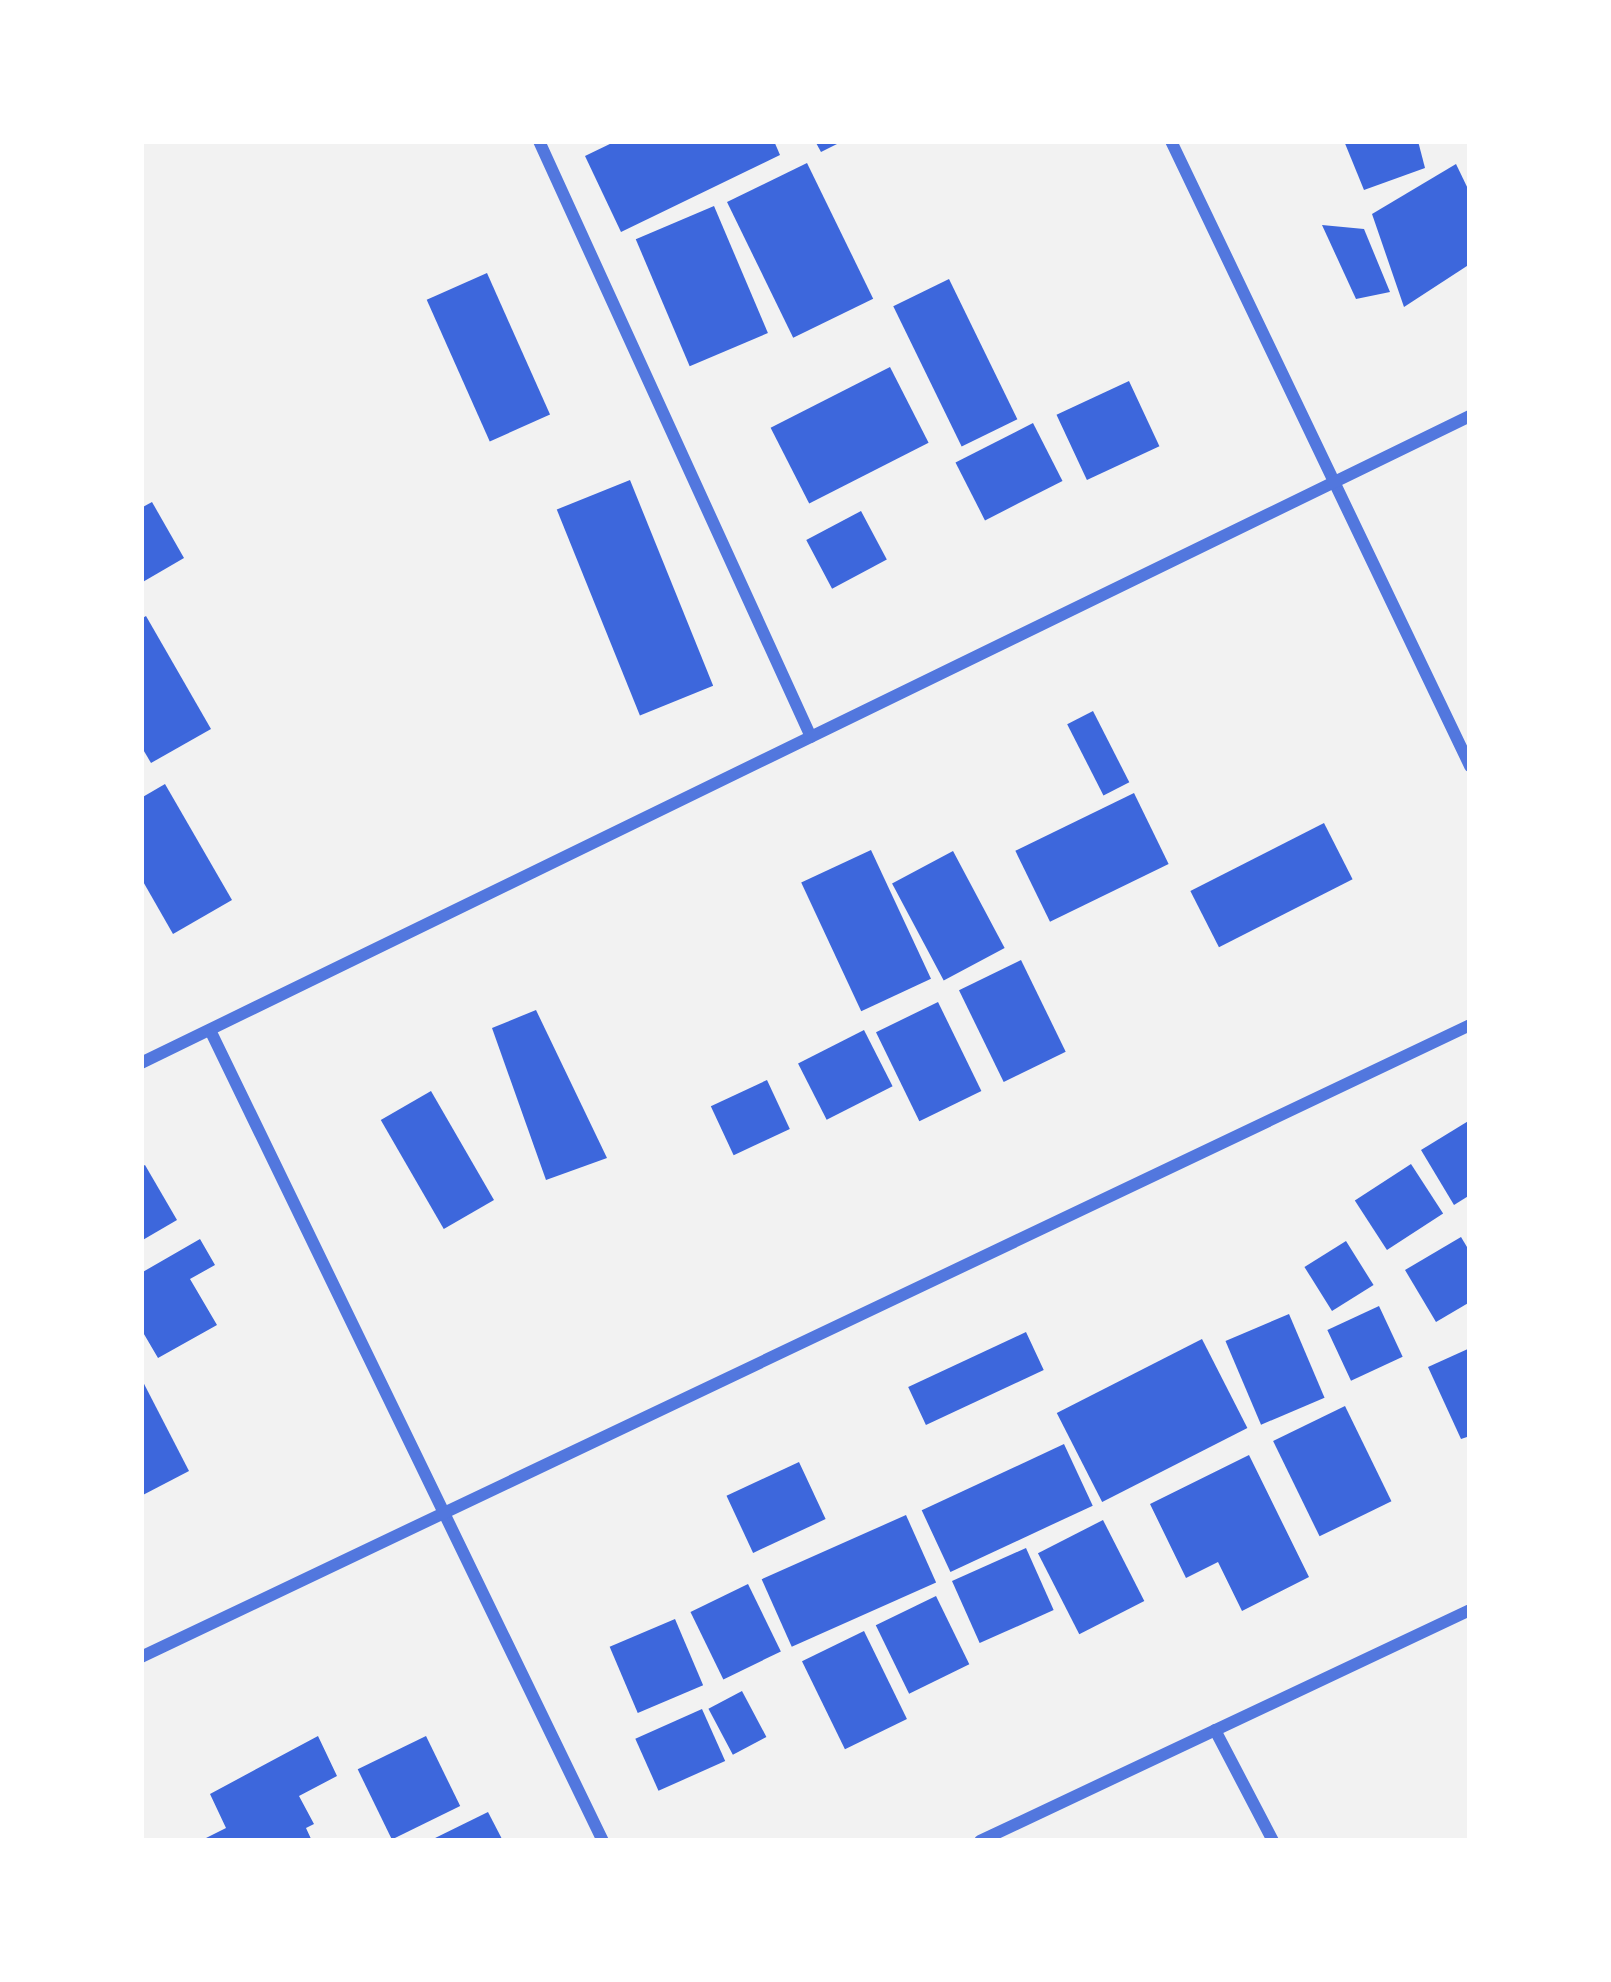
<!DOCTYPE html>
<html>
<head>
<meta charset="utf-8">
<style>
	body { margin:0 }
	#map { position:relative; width:1611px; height:1982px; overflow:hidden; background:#f2f2f2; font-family:"Fira Sans Condensed",sans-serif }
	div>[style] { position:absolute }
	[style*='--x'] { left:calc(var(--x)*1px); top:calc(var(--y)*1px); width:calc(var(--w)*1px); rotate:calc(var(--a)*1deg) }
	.building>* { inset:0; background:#3d67dc; transform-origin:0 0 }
	.minor>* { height:12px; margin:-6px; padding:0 6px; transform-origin:6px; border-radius:6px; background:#5277de }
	span { translate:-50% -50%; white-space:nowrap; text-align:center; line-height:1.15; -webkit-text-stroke:9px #fff; paint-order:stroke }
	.frame { position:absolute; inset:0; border:144px solid #fff; pointer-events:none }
</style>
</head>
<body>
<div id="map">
	<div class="building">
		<i style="clip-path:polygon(616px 141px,774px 141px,780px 155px,621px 232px,585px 156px)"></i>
		<i style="clip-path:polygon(815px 141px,843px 141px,821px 152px)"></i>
		<i style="clip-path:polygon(1344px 141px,1418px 141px,1425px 168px,1364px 190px)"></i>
		<i style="left:807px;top:163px;width:151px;height:89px;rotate:64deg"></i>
		<i style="clip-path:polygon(1456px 164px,1470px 193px,1470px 264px,1404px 307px,1372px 214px)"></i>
		<i style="left:714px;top:206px;width:138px;height:85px;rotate:67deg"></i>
		<i style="clip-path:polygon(1322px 225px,1364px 229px,1390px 292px,1356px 299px)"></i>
		<i style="left:487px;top:273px;width:155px;height:66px;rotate:66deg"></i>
		<i style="left:949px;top:279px;width:156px;height:62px;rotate:64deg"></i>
		<i style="left:890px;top:367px;width:85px;height:134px;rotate:63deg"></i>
		<i style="left:1129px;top:381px;width:72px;height:80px;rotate:65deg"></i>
		<i style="left:1033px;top:423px;width:65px;height:87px;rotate:63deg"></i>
		<i style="left:630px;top:480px;width:222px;height:79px;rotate:68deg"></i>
		<i style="clip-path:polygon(152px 502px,184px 558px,141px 583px,141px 508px)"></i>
		<i style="left:861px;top:511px;width:55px;height:62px;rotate:62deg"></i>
		<i style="clip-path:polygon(146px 616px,211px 729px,151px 763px,141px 746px,141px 619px)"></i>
		<i style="left:1093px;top:711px;width:80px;height:29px;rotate:63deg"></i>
		<i style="clip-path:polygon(165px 784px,232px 900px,173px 934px,141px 878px,141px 798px)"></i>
		<i style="left:1134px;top:793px;width:79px;height:132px;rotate:64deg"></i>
		<i style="left:1324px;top:823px;width:63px;height:150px;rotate:63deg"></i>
		<i style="left:871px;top:850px;width:142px;height:77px;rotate:65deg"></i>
		<i style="left:953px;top:851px;width:110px;height:69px;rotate:62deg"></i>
		<i style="left:1021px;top:960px;width:102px;height:69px;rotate:64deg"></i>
		<i style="left:938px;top:1002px;width:99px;height:69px;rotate:64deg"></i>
		<i style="clip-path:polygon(536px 1010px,607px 1158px,546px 1180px,492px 1028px)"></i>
		<i style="left:864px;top:1030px;width:63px;height:74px;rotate:63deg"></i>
		<i style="left:767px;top:1080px;width:54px;height:62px;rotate:65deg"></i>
		<i style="left:431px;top:1091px;width:126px;height:58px;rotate:60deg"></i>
		<i style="clip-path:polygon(1470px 1120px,1470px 1195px,1454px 1205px,1421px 1150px)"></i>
		<i style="left:1411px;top:1164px;width:59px;height:67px;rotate:57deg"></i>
		<i style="clip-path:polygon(145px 1165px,177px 1220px,141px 1241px,141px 1167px)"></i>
		<i style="clip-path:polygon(1461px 1237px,1470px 1252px,1470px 1302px,1436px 1322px,1405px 1270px)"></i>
		<i style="clip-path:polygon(200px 1239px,215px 1265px,190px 1279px,217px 1325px,158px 1358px,141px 1329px,141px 1273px)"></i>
		<i style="left:1346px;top:1241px;width:52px;height:49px;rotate:58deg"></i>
		<i style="left:1379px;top:1306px;width:56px;height:57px;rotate:65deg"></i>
		<i style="left:1289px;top:1314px;width:91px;height:69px;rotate:67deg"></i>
		<i style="left:1026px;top:1332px;width:42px;height:130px;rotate:65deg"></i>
		<i style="left:1202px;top:1339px;width:100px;height:163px;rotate:63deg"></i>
		<i style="clip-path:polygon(1470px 1348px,1470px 1436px,1461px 1439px,1428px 1367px)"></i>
		<i style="clip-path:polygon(141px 1378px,189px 1471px,141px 1496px)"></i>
		<i style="left:1345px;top:1406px;width:106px;height:80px;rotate:64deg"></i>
		<i style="left:1064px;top:1444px;width:68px;height:157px;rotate:65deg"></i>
		<i style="clip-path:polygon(1249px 1455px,1309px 1577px,1242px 1611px,1218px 1562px,1186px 1578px,1150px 1504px)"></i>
		<i style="left:799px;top:1462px;width:63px;height:80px;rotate:65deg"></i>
		<i style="left:906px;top:1515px;width:74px;height:158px;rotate:66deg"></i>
		<i style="left:1103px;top:1520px;width:91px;height:73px;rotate:63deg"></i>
		<i style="left:1026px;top:1548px;width:68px;height:81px;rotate:66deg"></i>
		<i style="left:748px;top:1584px;width:75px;height:64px;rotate:64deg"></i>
		<i style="left:936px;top:1596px;width:76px;height:67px;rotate:64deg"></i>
		<i style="left:675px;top:1619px;width:72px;height:71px;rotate:67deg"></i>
		<i style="left:864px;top:1631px;width:98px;height:69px;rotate:64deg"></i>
		<i style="left:742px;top:1691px;width:52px;height:38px;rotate:62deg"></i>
		<i style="left:702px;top:1709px;width:57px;height:73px;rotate:66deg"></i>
		<i style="clip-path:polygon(318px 1736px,337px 1776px,299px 1796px,314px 1824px,306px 1828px,312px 1841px,200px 1841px,226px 1828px,210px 1794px)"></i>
		<i style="left:426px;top:1736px;width:78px;height:76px;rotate:64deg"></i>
		<i style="clip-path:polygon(488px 1812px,503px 1841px,429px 1841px)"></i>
	</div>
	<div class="minor">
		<i style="--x:539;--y:141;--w:655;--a:65.47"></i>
		<i style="--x:1171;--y:141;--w:693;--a:64.43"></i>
		<i style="--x:210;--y:1030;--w:901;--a:64.15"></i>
		<i style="--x:141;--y:1063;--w:1478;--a:-25.96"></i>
		<i style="--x:141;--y:1657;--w:1472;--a:-25.43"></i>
		<i style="--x:1215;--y:1730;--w:125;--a:62.4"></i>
		<i style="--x:980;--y:1841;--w:542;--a:-25.24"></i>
	</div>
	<div class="frame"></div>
</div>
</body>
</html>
